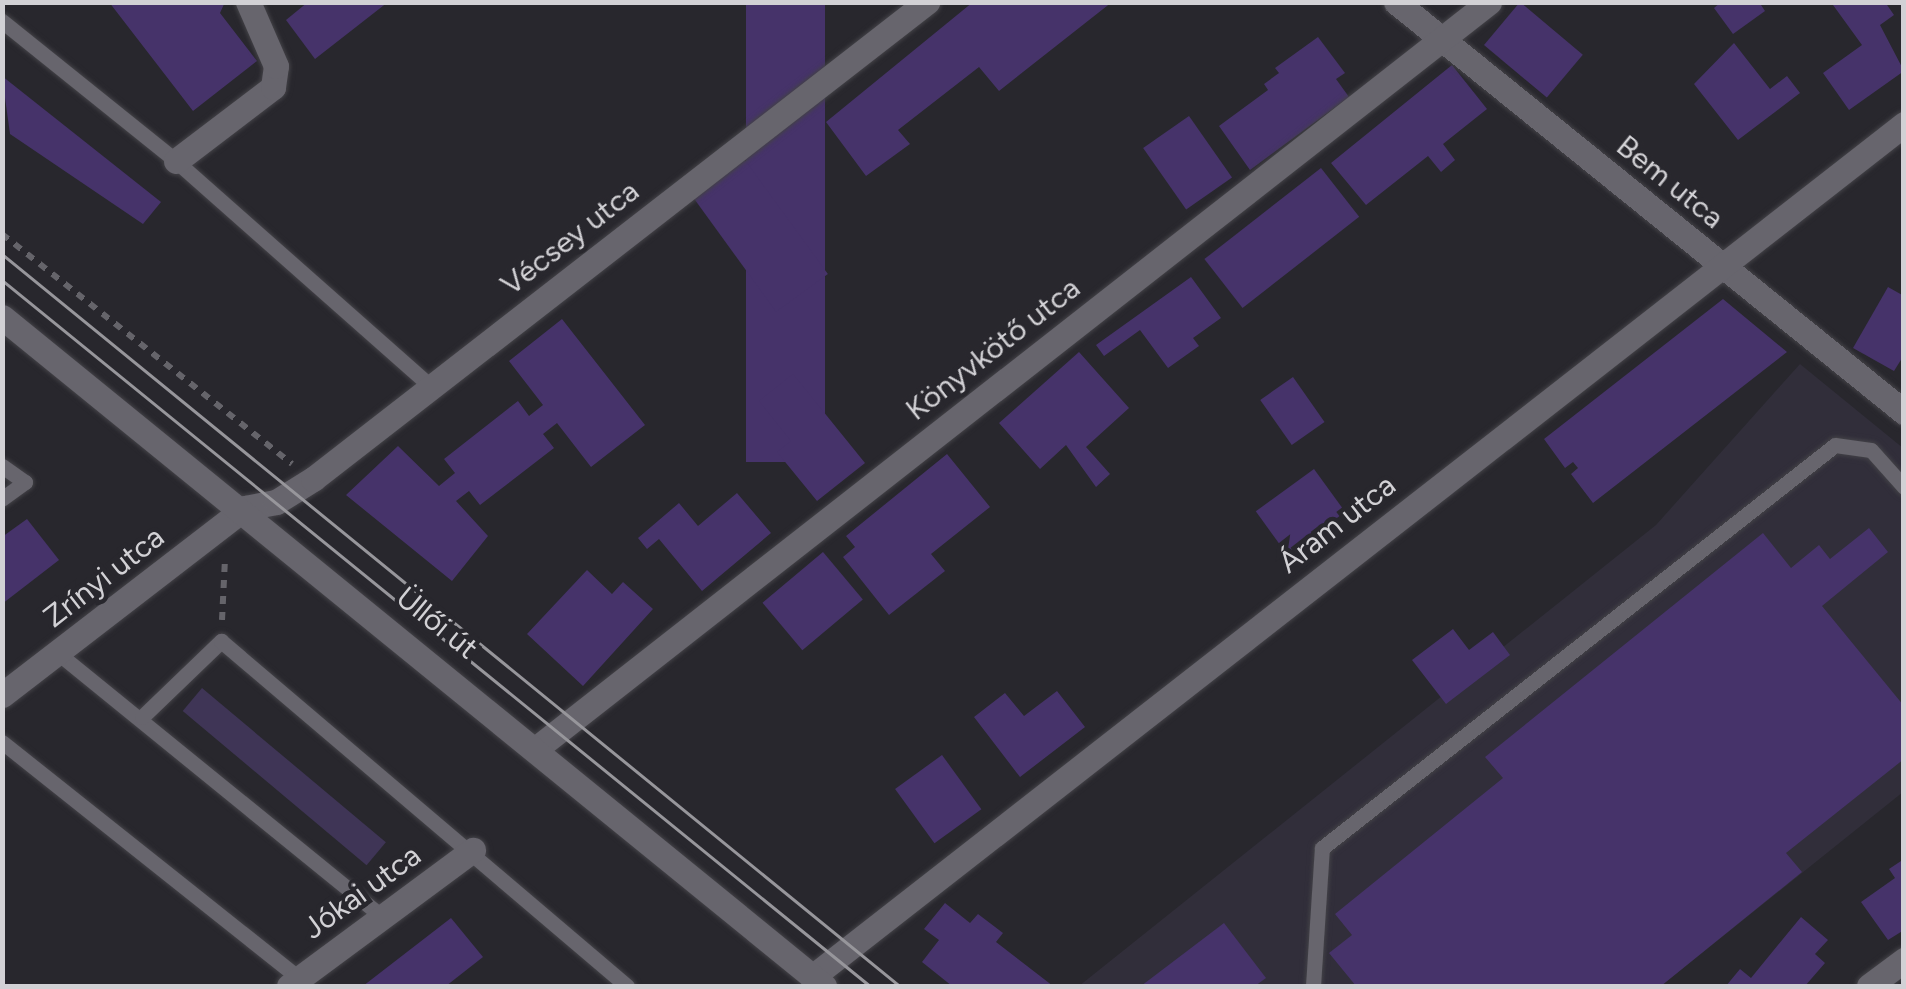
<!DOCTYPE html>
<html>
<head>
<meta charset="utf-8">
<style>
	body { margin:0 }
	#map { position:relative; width:1906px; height:989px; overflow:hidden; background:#28272d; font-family:Figtree,sans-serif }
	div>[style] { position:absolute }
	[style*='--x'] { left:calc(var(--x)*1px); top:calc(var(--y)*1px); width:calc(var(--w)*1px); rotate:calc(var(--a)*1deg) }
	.built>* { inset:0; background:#312e3a }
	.green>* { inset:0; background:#3f3556; transform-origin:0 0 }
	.building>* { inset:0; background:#46336a; transform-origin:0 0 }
	.path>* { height:6px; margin-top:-3px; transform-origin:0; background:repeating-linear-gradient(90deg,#65646a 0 8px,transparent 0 16px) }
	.roads { filter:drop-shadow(0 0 2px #434247) drop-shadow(0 0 2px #434247) }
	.lane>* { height:15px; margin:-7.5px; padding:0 7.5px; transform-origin:7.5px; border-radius:7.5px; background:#67656d }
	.street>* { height:25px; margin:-12.5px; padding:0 12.5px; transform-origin:12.5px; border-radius:12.5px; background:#67656d }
	.secondary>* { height:25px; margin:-12.5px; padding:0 12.5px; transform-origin:12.5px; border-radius:12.5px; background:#67656d }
	.tram>* { height:2.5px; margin:-1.25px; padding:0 1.25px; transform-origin:1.25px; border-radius:1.25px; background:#97969b }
	span { translate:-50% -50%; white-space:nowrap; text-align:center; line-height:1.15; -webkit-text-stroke:9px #28272d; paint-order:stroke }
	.street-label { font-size:30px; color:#d2d1d5 }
	.frame { position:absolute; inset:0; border:5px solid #d2d1d5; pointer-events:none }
</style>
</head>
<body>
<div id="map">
	<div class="built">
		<i style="clip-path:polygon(1800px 364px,1903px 448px,1903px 792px,1661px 986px,1079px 986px,1656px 525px)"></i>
	</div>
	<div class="green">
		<i style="left:202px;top:688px;width:240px;height:30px;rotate:40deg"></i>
	</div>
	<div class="building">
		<i style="clip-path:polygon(109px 2px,225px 2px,220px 13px,257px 61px,193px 111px)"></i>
		<i style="clip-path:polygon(308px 2px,388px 2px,315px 59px,286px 20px)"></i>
		<i style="left:746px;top:2px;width:79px;height:460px"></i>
		<i style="clip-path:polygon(973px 2px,1112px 2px,999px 91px,979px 67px,898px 130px,910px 144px,866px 176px,826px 122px)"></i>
		<i style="left:1520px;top:2px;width:82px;height:56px;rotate:40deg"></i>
		<i style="clip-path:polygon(1721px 2px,1759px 2px,1765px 11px,1733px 34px,1714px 8px)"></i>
		<i style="clip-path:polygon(1885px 2px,1894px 15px,1880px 25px,1904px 71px,1849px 110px,1823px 73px,1862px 45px,1833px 5px)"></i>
		<i style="clip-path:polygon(1318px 37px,1345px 73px,1336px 79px,1349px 97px,1250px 170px,1219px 126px,1268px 90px,1264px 84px,1279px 73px,1275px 68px)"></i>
		<i style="clip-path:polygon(1734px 43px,1770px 89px,1787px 76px,1800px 93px,1738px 140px,1694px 84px)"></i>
		<i style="clip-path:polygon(1452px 65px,1487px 109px,1443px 144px,1455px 160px,1441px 172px,1428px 156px,1366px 205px,1331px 163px)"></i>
		<i style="clip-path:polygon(2px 76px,161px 202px,143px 224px,10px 134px)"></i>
		<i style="left:1189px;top:116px;width:75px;height:56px;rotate:55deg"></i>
		<i style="left:745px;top:160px;width:141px;height:64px;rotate:54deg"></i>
		<i style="left:1321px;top:168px;width:62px;height:148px;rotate:52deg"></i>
		<i style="clip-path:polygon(1191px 277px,1221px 318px,1193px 338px,1199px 346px,1168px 368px,1140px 330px,1104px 356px,1096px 345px)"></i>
		<i style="clip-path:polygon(1888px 287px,1904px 296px,1904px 355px,1894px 371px,1853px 348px)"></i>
		<i style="clip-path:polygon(1723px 299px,1787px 352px,1593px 503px,1571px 474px,1578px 468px,1573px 462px,1565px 468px,1544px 439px)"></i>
		<i style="clip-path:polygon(562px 319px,645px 425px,591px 467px,557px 423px,543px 434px,554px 448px,480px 505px,469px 491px,456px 501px,488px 536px,452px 581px,346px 495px,398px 446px,439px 486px,455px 473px,444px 459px,518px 401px,529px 416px,543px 405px,509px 361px)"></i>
		<i style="clip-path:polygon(1079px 352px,1129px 408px,1086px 447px,1110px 474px,1096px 487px,1066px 445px,1040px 469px,999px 423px)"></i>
		<i style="clip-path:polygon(793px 374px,865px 463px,817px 501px,777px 452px,791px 441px,759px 401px)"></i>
		<i style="left:1293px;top:377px;width:55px;height:40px;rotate:55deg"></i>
		<i style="clip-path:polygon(947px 454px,990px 507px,931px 554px,945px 571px,889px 615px,843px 557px,855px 547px,846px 536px)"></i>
		<i style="left:1314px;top:469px;width:53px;height:72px;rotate:54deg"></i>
		<i style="clip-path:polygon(737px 493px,771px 533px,702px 591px,659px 539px,647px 549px,638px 538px,679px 503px,698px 526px)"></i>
		<i style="clip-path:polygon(27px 519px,59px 560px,2px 604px,2px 537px)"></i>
		<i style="clip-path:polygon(1869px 528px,1888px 552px,1822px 606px,1904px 706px,1904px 759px,1786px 853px,1802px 872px,1661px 986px,1356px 986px,1329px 953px,1352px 935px,1335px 914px,1503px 778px,1485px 757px,1763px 533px,1791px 568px,1819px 545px,1830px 559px)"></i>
		<i style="left:823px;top:552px;width:62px;height:79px;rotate:50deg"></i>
		<i style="clip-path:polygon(587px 570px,612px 594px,623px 582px,653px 609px,583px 686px,527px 634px)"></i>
		<i style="clip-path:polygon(1453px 629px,1469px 650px,1493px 632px,1510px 655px,1446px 704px,1412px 660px)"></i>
		<i style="clip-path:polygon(1057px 691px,1085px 727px,1020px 777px,974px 717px,1005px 693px,1024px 716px)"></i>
		<i style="left:942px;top:755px;width:67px;height:58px;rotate:54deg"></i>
		<i style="clip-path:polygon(1904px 859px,1904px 930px,1888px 940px,1861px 902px,1895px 878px,1889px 869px)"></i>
		<i style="clip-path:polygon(945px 903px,970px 923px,978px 914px,1003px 933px,996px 942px,1053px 986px,952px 986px,922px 962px,939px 940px,924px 929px)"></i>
		<i style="clip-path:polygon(1801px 917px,1828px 940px,1815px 954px,1825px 963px,1805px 986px,1726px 986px,1740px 969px,1751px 978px)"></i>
		<i style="clip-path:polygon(451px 918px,483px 957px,446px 986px,363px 986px)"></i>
		<i style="clip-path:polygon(1224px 923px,1266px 978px,1255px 986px,1141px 986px)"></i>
	</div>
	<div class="path">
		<i style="--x:2;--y:234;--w:370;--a:38.4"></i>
		<i style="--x:222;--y:620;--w:62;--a:-87.2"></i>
	</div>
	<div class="roads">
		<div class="lane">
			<i style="--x:2;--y:21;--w:223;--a:38.8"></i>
			<i style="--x:176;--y:161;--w:341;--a:41.5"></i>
			<i style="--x:2;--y:466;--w:28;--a:35"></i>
			<i style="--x:25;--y:482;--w:29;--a:144"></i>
			<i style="--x:59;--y:654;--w:417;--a:39.1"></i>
			<i style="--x:142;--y:717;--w:110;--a:-43.9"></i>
			<i style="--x:221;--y:641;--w:533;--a:40.36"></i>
			<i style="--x:2;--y:742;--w:379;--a:38.5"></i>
			<i style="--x:1313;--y:986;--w:138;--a:-86.3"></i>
			<i style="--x:1322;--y:848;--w:652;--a:-38.15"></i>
			<i style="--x:1835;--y:445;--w:36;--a:8"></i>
			<i style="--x:1871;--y:450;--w:50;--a:48.3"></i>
		</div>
		<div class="street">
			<i style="--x:1396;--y:2;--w:653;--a:38.91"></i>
			<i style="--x:176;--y:161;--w:122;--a:-37.3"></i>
			<i style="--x:273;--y:87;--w:21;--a:-82"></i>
			<i style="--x:276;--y:66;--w:70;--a:-113.6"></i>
			<i style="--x:2;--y:695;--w:307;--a:-37.6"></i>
			<i style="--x:245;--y:508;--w:32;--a:-11"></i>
			<i style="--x:276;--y:502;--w:44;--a:-31.9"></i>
			<i style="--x:313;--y:479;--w:778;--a:-37.84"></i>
			<i style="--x:538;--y:747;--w:1208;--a:-38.07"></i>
			<i style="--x:812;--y:977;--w:1386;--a:-37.99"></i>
			<i style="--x:289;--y:986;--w:229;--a:-36.5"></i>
			<i style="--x:1869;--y:986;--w:44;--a:-36.6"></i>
		</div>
		<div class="secondary">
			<i style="--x:2;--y:317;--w:1060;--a:39.14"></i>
		</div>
	</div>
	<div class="tram">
		<i style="--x:2;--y:254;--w:1159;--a:39.19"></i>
		<i style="--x:2;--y:280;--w:1119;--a:39.12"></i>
	</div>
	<div class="street-label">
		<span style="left:1670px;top:182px;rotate:39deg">Bem utca</span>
		<span style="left:570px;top:238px;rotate:-38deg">Vécsey utca</span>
		<span style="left:993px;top:349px;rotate:-38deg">Könyvkötő utca</span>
		<span style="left:1337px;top:524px;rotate:-38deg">Áram utca</span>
		<span style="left:104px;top:577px;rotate:-38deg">Zrínyi utca</span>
		<span style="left:437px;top:623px;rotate:39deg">Üllői út</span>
		<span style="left:362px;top:892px;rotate:-36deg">Jókai utca</span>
	</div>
	<div class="frame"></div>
</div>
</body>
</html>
